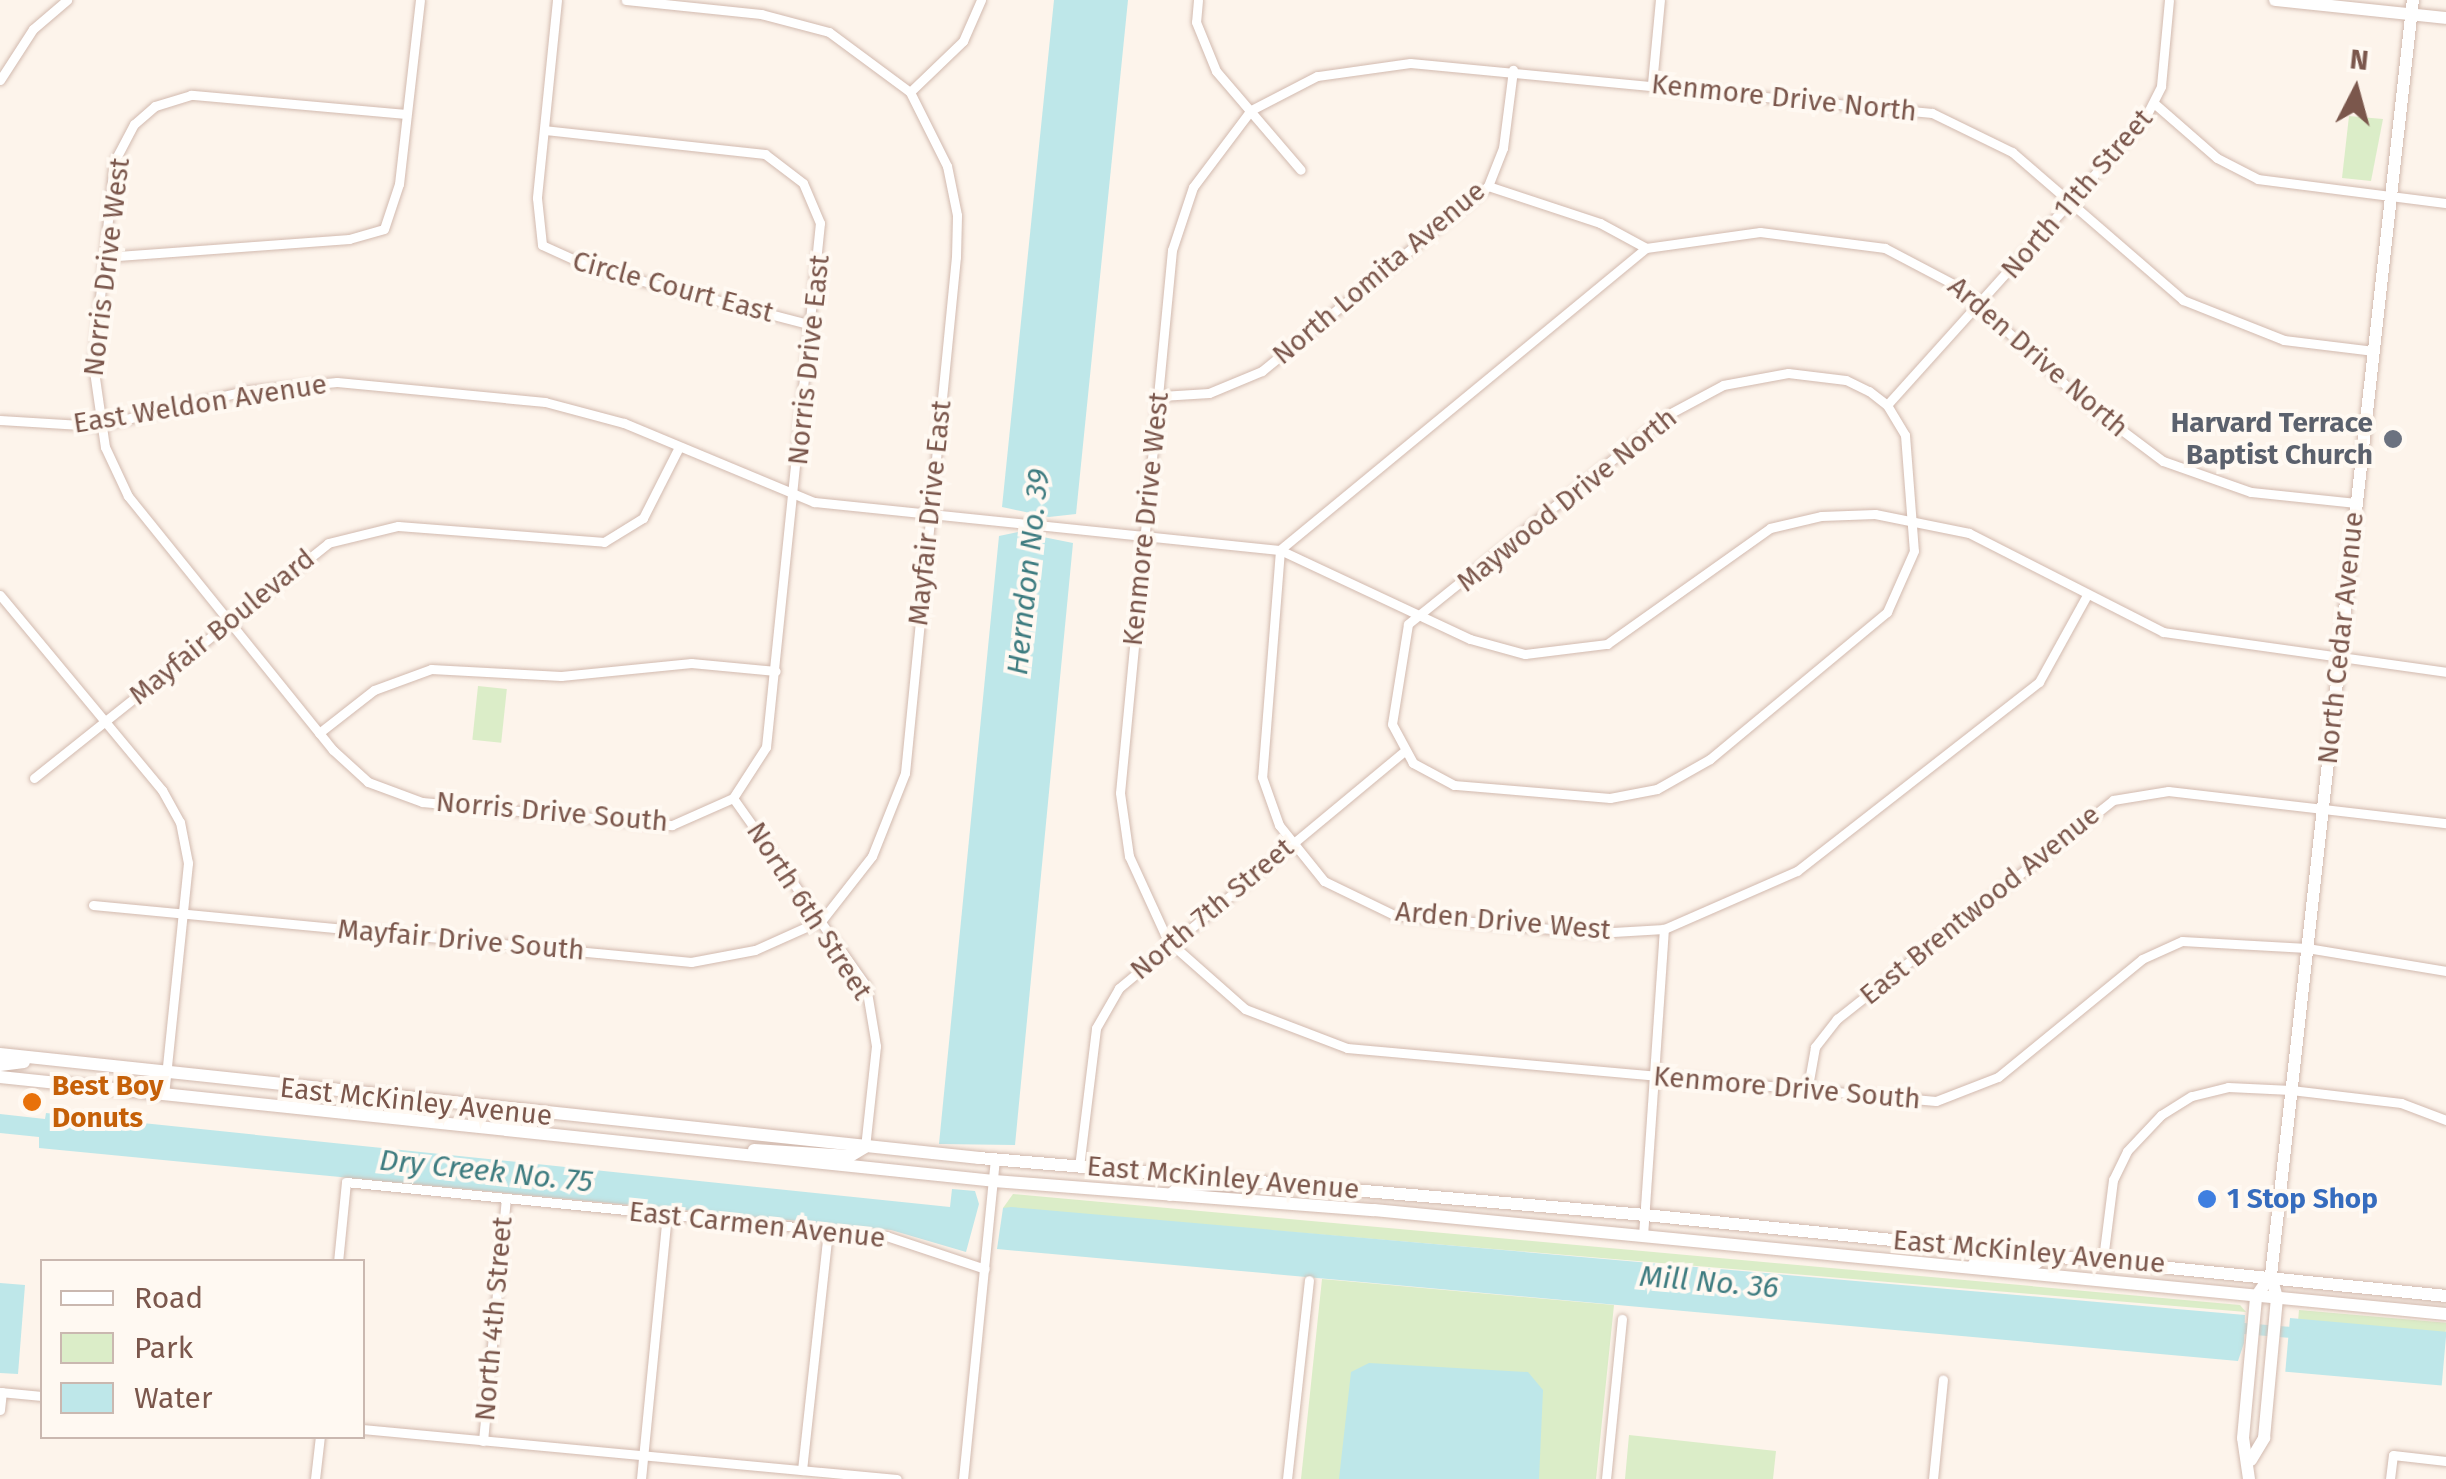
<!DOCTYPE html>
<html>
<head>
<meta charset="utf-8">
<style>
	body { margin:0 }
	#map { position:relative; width:2446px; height:1479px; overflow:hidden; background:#fdf4eb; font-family:"Fira Sans",sans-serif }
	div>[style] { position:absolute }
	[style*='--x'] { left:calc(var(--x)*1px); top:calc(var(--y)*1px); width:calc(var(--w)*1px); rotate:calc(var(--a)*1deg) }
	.green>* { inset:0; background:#dbedc8; transform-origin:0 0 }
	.water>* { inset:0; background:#bee7e9; transform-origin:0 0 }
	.canal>* { height:11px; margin:-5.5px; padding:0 5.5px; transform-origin:5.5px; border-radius:5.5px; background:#bee7e9 }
	.roads { filter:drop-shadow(0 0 2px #d2baaf) drop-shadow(0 0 2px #d2baaf) }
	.minor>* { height:9px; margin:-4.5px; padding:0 4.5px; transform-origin:4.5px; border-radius:4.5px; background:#fff }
	.secondary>* { height:12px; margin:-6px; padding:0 6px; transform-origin:6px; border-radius:6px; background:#fff }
	.dots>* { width:28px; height:28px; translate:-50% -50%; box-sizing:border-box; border:5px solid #fff9f2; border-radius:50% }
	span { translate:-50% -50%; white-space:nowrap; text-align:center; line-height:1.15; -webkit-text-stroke:8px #fff9f2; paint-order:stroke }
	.street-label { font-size:28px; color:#7b574c }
	.worship-label { font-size:28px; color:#5b616d; font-weight:700 }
	.right { translate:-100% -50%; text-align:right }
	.food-label { font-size:28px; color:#c56008; font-weight:700 }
	.left { translate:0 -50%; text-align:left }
	.shop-label { font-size:28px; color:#366cbe; font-weight:700 }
	.water-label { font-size:30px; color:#3e7c80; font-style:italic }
	.legend { position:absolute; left:40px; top:1259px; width:325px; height:180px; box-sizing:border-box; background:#fff9f2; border:2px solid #cab8b0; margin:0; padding:12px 18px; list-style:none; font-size:30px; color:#7b574c }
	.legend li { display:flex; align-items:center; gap:20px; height:50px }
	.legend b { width:50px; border:2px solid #cab8b0 }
	.north { position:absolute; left:2306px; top:40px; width:100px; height:100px; -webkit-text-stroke:8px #fff9f2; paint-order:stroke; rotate:6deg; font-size:28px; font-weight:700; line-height:40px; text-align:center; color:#7b574c }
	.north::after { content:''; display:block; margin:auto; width:35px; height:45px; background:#7b574c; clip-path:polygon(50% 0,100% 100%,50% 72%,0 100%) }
</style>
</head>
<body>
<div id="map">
	<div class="green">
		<i style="clip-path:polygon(2349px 116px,2383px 119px,2371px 181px,2342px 178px)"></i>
		<i style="left:478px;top:686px;width:29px;height:54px;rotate:6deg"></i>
		<i style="clip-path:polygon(1013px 1194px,2240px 1305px,2246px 1312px,1003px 1208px)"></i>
		<i style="clip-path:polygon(1322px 1279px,1614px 1305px,1596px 1479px,1301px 1479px)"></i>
		<i style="left:2299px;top:1310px;width:148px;height:12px;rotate:5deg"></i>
		<i style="clip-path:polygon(1629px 1435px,1776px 1451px,1773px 1479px,1625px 1479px)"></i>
	</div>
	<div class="water">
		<i style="clip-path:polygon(1054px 0,1128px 0,1076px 514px,1049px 517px,1002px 507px)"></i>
		<i style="clip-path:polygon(1018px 532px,1073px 543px,1015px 1145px,939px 1144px,999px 536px)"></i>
		<i style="clip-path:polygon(46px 1113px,950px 1207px,952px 1189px,975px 1191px,979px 1204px,966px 1252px,891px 1230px,39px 1148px,39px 1137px,0 1133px,0 1114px,45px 1119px)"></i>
		<i style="clip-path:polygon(1011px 1207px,2245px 1315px,2244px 1343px,2238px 1361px,997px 1249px,1003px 1208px)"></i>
		<i style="clip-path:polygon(0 1283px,25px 1285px,18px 1374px,0 1373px)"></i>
		<i style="left:2290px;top:1318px;width:157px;height:54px;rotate:5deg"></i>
		<i style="clip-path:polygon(1369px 1363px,1528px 1372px,1543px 1390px,1539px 1479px,1339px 1479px,1351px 1372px)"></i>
	</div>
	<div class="canal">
		<i style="--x:2231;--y:1327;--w:71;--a:4.8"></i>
	</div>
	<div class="roads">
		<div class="minor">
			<i style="--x:557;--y:0;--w:199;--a:95.8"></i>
			<i style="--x:537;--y:198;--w:47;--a:83.9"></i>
			<i style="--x:542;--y:245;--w:56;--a:24.3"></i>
			<i style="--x:593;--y:268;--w:226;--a:14.6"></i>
			<i style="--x:1198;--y:0;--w:22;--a:95"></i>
			<i style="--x:1196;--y:22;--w:53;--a:67.8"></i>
			<i style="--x:1216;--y:71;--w:130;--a:49.4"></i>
			<i style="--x:0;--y:80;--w:61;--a:-57.1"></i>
			<i style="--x:33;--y:29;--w:45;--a:-40.5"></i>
			<i style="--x:1652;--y:84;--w:84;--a:-84.6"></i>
			<i style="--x:910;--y:92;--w:74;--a:-43.9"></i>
			<i style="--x:963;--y:41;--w:45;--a:-66.3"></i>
			<i style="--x:2155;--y:104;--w:82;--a:41.1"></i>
			<i style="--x:2217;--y:158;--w:46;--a:27.1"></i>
			<i style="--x:2258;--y:179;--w:190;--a:7.3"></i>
			<i style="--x:406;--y:114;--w:216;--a:-174.9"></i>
			<i style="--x:191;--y:95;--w:38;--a:163"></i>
			<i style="--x:155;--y:106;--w:28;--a:139"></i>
			<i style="--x:134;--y:124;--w:43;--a:117.8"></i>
			<i style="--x:114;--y:162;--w:203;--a:95.9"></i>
			<i style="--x:93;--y:364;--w:84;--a:81.8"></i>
			<i style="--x:105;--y:447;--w:54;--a:64.9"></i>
			<i style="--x:128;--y:496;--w:326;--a:51.1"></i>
			<i style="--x:333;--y:750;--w:47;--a:42.4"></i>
			<i style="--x:368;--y:782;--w:58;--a:20.3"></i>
			<i style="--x:422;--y:802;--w:251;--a:5.3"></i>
			<i style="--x:672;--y:825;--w:67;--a:-23.9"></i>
			<i style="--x:733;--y:798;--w:61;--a:-57.1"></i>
			<i style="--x:766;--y:747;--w:527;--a:-84.12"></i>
			<i style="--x:820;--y:223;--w:43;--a:-113"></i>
			<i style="--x:803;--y:183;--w:48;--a:-142.7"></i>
			<i style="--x:765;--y:154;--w:221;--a:-173.8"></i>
			<i style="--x:1488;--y:186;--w:118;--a:18.3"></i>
			<i style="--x:1600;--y:223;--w:52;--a:28.5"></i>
			<i style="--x:1646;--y:248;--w:115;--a:-8"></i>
			<i style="--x:1760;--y:232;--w:126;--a:7.3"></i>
			<i style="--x:1885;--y:248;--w:84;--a:27.8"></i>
			<i style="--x:1959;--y:287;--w:168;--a:42.6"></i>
			<i style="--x:2083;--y:401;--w:100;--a:36.9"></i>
			<i style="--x:2163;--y:461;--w:93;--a:19.4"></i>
			<i style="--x:2251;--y:492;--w:106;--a:6"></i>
			<i style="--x:1646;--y:248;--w:475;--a:140.5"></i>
			<i style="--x:1280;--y:550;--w:228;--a:94.5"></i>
			<i style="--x:1262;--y:777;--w:51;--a:70.5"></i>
			<i style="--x:1279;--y:825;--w:72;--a:51.2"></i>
			<i style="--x:1324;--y:881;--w:78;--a:25.9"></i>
			<i style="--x:1394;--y:915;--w:203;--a:5.1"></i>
			<i style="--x:1596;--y:933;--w:68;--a:-3.4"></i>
			<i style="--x:1664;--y:929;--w:145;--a:-23.6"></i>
			<i style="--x:1797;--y:871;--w:307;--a:-38"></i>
			<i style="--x:2039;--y:682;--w:99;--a:-61.1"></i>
			<i style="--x:104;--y:257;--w:246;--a:-4.2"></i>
			<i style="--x:349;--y:239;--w:36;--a:-16"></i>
			<i style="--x:384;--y:229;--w:47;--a:-71.6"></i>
			<i style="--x:399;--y:184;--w:185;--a:-83.5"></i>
			<i style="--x:2374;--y:351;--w:91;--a:-173"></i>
			<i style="--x:2284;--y:340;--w:109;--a:-158.4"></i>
			<i style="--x:2183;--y:300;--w:226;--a:-139.1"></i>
			<i style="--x:2012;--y:152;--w:89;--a:-154"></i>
			<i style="--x:1932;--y:113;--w:524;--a:-174.53"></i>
			<i style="--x:1410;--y:63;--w:94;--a:172"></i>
			<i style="--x:1317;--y:76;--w:74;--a:152.7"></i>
			<i style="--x:1251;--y:110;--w:96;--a:127"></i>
			<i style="--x:1193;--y:187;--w:66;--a:108.4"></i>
			<i style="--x:1172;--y:250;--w:545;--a:95.47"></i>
			<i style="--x:1120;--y:793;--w:64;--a:81.9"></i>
			<i style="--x:1129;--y:856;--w:94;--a:65.4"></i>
			<i style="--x:1168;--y:941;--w:103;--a:41.4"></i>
			<i style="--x:1245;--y:1009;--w:109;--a:20.9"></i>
			<i style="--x:1347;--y:1048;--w:591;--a:5.14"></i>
			<i style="--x:1936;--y:1101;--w:66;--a:-21.2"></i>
			<i style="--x:1998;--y:1077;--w:186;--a:-39.3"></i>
			<i style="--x:2142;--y:959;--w:44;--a:-24.2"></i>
			<i style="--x:2182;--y:941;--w:125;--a:3.2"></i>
			<i style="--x:2307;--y:948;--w:141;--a:9.4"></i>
			<i style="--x:1788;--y:373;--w:58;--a:6.9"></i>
			<i style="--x:1846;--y:380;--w:25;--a:26"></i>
			<i style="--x:1869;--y:391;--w:23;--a:38"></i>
			<i style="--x:1887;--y:405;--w:35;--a:59"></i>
			<i style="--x:1905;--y:435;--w:116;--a:85.6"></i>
			<i style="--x:1914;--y:551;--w:67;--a:113.9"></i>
			<i style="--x:1887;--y:612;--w:230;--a:140.3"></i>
			<i style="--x:1710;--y:759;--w:61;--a:150.5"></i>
			<i style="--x:1657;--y:789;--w:48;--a:169.2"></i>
			<i style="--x:1610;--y:798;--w:157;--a:-175.2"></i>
			<i style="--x:1454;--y:785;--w:47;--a:-151.8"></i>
			<i style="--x:1413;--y:763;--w:44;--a:-118.3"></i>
			<i style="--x:1392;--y:724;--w:101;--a:-80.9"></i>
			<i style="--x:1408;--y:624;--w:335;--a:-38.8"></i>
			<i style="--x:1669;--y:414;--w:61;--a:-28.2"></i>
			<i style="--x:1723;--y:385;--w:66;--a:-10.5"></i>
			<i style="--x:1161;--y:396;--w:48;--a:-3.6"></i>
			<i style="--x:1209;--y:393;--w:57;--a:-22.5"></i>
			<i style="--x:1262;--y:371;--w:292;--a:-39.3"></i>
			<i style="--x:1488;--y:186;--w:41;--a:-68.5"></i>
			<i style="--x:1503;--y:148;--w:79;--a:-82.7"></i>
			<i style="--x:1887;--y:405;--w:384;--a:-48"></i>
			<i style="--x:2144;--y:120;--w:38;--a:-63"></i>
			<i style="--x:2161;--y:86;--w:86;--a:-84.7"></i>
			<i style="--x:0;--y:420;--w:97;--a:3.5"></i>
			<i style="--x:97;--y:426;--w:151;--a:-13.4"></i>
			<i style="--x:244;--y:391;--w:93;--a:-5.5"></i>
			<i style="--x:337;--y:382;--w:209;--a:5.5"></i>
			<i style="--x:545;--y:402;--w:82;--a:14.9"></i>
			<i style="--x:624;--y:423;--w:206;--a:22.6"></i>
			<i style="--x:814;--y:502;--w:468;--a:5.9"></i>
			<i style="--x:1280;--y:550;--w:210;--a:25.1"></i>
			<i style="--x:1470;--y:639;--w:57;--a:15.3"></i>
			<i style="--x:1525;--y:654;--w:83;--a:-7"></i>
			<i style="--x:1607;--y:644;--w:200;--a:-35.4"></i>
			<i style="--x:1770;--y:528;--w:52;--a:-13.2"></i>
			<i style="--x:1821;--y:516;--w:54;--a:-2.1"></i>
			<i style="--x:1875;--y:514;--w:96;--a:11.4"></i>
			<i style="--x:1969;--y:533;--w:218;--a:27"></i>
			<i style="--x:2163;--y:632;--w:286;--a:8"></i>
			<i style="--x:0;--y:595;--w:254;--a:50.3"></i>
			<i style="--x:162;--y:790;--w:37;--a:61"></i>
			<i style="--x:180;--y:822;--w:42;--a:79"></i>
			<i style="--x:188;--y:863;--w:232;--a:95.9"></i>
			<i style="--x:319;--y:733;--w:70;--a:-38"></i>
			<i style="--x:374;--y:690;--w:61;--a:-20.2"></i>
			<i style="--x:431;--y:669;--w:130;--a:3.1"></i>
			<i style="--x:561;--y:676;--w:131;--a:-5.7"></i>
			<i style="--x:691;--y:663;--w:85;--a:5.4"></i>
			<i style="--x:34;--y:778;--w:376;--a:-38.6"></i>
			<i style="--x:328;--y:543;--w:72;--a:-13.7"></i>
			<i style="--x:398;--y:526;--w:207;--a:4.4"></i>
			<i style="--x:604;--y:542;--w:46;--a:-31.6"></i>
			<i style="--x:643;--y:518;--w:80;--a:-63.1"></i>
			<i style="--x:733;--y:798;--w:230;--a:54.7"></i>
			<i style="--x:866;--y:986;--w:61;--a:80.5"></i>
			<i style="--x:876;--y:1046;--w:102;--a:96.2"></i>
			<i style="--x:93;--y:905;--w:601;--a:5.44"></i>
			<i style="--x:691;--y:962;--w:65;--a:-10.6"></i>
			<i style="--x:755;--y:950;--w:73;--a:-24.1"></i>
			<i style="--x:822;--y:920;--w:81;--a:-52"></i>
			<i style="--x:872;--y:856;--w:89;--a:-68.3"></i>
			<i style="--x:905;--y:773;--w:519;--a:-84.36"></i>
			<i style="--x:956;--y:257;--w:42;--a:-88.6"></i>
			<i style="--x:957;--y:215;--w:50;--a:-101.5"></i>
			<i style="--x:947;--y:166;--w:83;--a:-116.6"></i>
			<i style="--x:910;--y:92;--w:101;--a:-143.5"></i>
			<i style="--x:829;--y:32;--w:70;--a:-165.2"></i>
			<i style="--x:761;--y:14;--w:136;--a:-174.1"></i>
			<i style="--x:1807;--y:1092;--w:46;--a:-79.9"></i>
			<i style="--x:1815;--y:1047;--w:36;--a:-52"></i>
			<i style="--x:1837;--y:1019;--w:352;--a:-38.4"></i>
			<i style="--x:2113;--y:800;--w:56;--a:-9.3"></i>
			<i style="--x:2168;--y:791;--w:280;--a:6.6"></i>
			<i style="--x:1079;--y:1167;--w:140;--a:-83"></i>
			<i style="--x:1096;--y:1028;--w:46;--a:-60.1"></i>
			<i style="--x:1119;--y:988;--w:371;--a:-39.7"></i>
			<i style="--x:1643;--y:1236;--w:308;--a:-86.1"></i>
			<i style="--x:2103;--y:1259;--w:80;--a:-82.8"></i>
			<i style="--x:2113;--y:1180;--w:32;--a:-64"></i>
			<i style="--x:2127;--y:1151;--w:50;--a:-46.6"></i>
			<i style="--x:2161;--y:1115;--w:36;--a:-32"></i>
			<i style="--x:2192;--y:1096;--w:37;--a:-14"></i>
			<i style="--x:2228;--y:1087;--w:63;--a:2.7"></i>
			<i style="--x:2291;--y:1090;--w:111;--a:6.7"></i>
			<i style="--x:2401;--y:1103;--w:48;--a:20.7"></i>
			<i style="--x:338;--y:1262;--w:80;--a:-84.3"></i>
			<i style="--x:346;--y:1182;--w:543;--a:5.71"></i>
			<i style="--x:886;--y:1236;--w:104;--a:18.4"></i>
			<i style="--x:0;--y:1392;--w:42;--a:5.4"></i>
			<i style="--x:0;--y:1410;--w:18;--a:-84"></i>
			<i style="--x:362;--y:1429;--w:537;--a:5.34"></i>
			<i style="--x:483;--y:1441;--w:244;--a:-84.6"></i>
			<i style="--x:802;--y:1470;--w:241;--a:-83.8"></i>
			<i style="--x:315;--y:1479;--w:43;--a:-83.4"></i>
			<i style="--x:641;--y:1479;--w:266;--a:-84.4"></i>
			<i style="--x:963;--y:1479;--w:321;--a:-84.3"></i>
			<i style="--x:1287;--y:1479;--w:200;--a:-83.7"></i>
			<i style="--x:1606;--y:1479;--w:161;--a:-84.3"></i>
			<i style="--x:1933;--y:1479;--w:100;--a:-84.3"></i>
			<i style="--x:2390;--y:1479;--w:24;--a:-83"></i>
			<i style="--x:2393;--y:1455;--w:53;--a:6.5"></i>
		</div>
		<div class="secondary">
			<i style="--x:2275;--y:0;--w:172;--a:6"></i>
			<i style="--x:0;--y:1054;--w:985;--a:6.06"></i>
			<i style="--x:979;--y:1158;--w:668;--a:4.89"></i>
			<i style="--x:1645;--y:1215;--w:805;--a:5.77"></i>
			<i style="--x:0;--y:1065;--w:24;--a:-7"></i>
			<i style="--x:0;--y:1077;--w:999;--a:5.97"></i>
			<i style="--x:994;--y:1181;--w:381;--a:4.4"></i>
			<i style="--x:1374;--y:1210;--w:1077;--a:5.54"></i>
			<i style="--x:754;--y:1150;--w:96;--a:3.6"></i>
			<i style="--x:850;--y:1156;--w:17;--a:-31"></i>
			<i style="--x:1170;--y:1195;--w:16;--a:-40"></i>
			<i style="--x:1182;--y:1185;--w:71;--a:-0.8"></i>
			<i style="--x:1974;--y:1264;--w:62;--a:-0.9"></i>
			<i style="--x:2036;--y:1263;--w:17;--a:-33"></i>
			<i style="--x:2251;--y:1460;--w:26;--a:-59"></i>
			<i style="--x:2264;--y:1438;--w:141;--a:-84.7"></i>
			<i style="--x:2277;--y:1298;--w:24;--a:-105"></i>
			<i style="--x:2271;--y:1275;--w:1283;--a:-83.65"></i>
			<i style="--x:2249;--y:1479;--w:41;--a:-98.3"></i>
			<i style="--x:2243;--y:1438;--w:142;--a:-84.7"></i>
			<i style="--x:2256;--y:1297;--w:27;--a:-56"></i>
		</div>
	</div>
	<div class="dots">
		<i style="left:2393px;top:439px;background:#6b7280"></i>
		<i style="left:32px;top:1102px;background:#e8710a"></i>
		<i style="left:2207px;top:1199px;background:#3f7fe0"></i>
	</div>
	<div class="street-label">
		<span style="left:1784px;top:98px;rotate:6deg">Kenmore Drive North</span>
		<span style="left:2077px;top:194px;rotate:-49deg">North 11th Street</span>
		<span style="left:107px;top:267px;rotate:-83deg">Norris Drive West</span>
		<span style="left:1379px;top:273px;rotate:-40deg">North Lomita Avenue</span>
		<span style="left:673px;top:287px;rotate:15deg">Circle Court East</span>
		<span style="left:2038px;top:357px;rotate:41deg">Arden Drive North</span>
		<span style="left:809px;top:360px;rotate:-84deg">Norris Drive East</span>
		<span style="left:200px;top:404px;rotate:-9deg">East Weldon Avenue</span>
		<span style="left:1567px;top:500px;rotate:-39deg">Maywood Drive North</span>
		<span style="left:930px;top:513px;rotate:-84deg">Mayfair Drive East</span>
		<span style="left:1146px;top:519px;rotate:-84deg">Kenmore Drive West</span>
		<span style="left:222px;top:627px;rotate:-39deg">Mayfair Boulevard</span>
		<span style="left:2341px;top:638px;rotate:-84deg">North Cedar Avenue</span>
		<span style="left:552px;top:812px;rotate:5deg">Norris Drive South</span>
		<span style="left:1980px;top:905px;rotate:-39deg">East Brentwood Avenue</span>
		<span style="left:1212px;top:909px;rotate:-40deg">North 7th Street</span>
		<span style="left:809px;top:911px;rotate:57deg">North 6th Street</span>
		<span style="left:1503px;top:921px;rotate:5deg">Arden Drive West</span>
		<span style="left:461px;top:940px;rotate:5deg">Mayfair Drive South</span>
		<span style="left:1787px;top:1088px;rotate:5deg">Kenmore Drive South</span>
		<span style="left:416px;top:1102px;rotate:6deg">East McKinley Avenue</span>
		<span style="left:1223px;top:1178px;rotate:5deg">East McKinley Avenue</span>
		<span style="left:757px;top:1225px;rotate:6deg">East Carmen Avenue</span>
		<span style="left:2029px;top:1252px;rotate:5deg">East McKinley Avenue</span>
		<span style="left:494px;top:1319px;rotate:-85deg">North 4th Street</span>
	</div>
	<div class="worship-label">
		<span class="right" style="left:2373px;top:439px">Harvard Terrace<br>Baptist Church</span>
	</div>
	<div class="food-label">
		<span class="left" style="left:52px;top:1102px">Best Boy<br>Donuts</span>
	</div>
	<div class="shop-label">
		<span class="left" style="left:2227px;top:1199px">1 Stop Shop</span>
	</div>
	<div class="water-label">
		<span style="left:1028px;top:572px;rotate:-84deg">Herndon No. 39</span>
		<span style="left:486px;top:1171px;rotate:6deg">Dry Creek No. 75</span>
		<span style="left:1709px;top:1282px;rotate:5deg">Mill No. 36</span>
	</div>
	<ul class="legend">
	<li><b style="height:12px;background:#fff"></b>Road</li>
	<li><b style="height:28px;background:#dbedc8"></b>Park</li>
	<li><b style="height:28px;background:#bee7e9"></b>Water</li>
	</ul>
	<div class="north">N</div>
</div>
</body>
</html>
